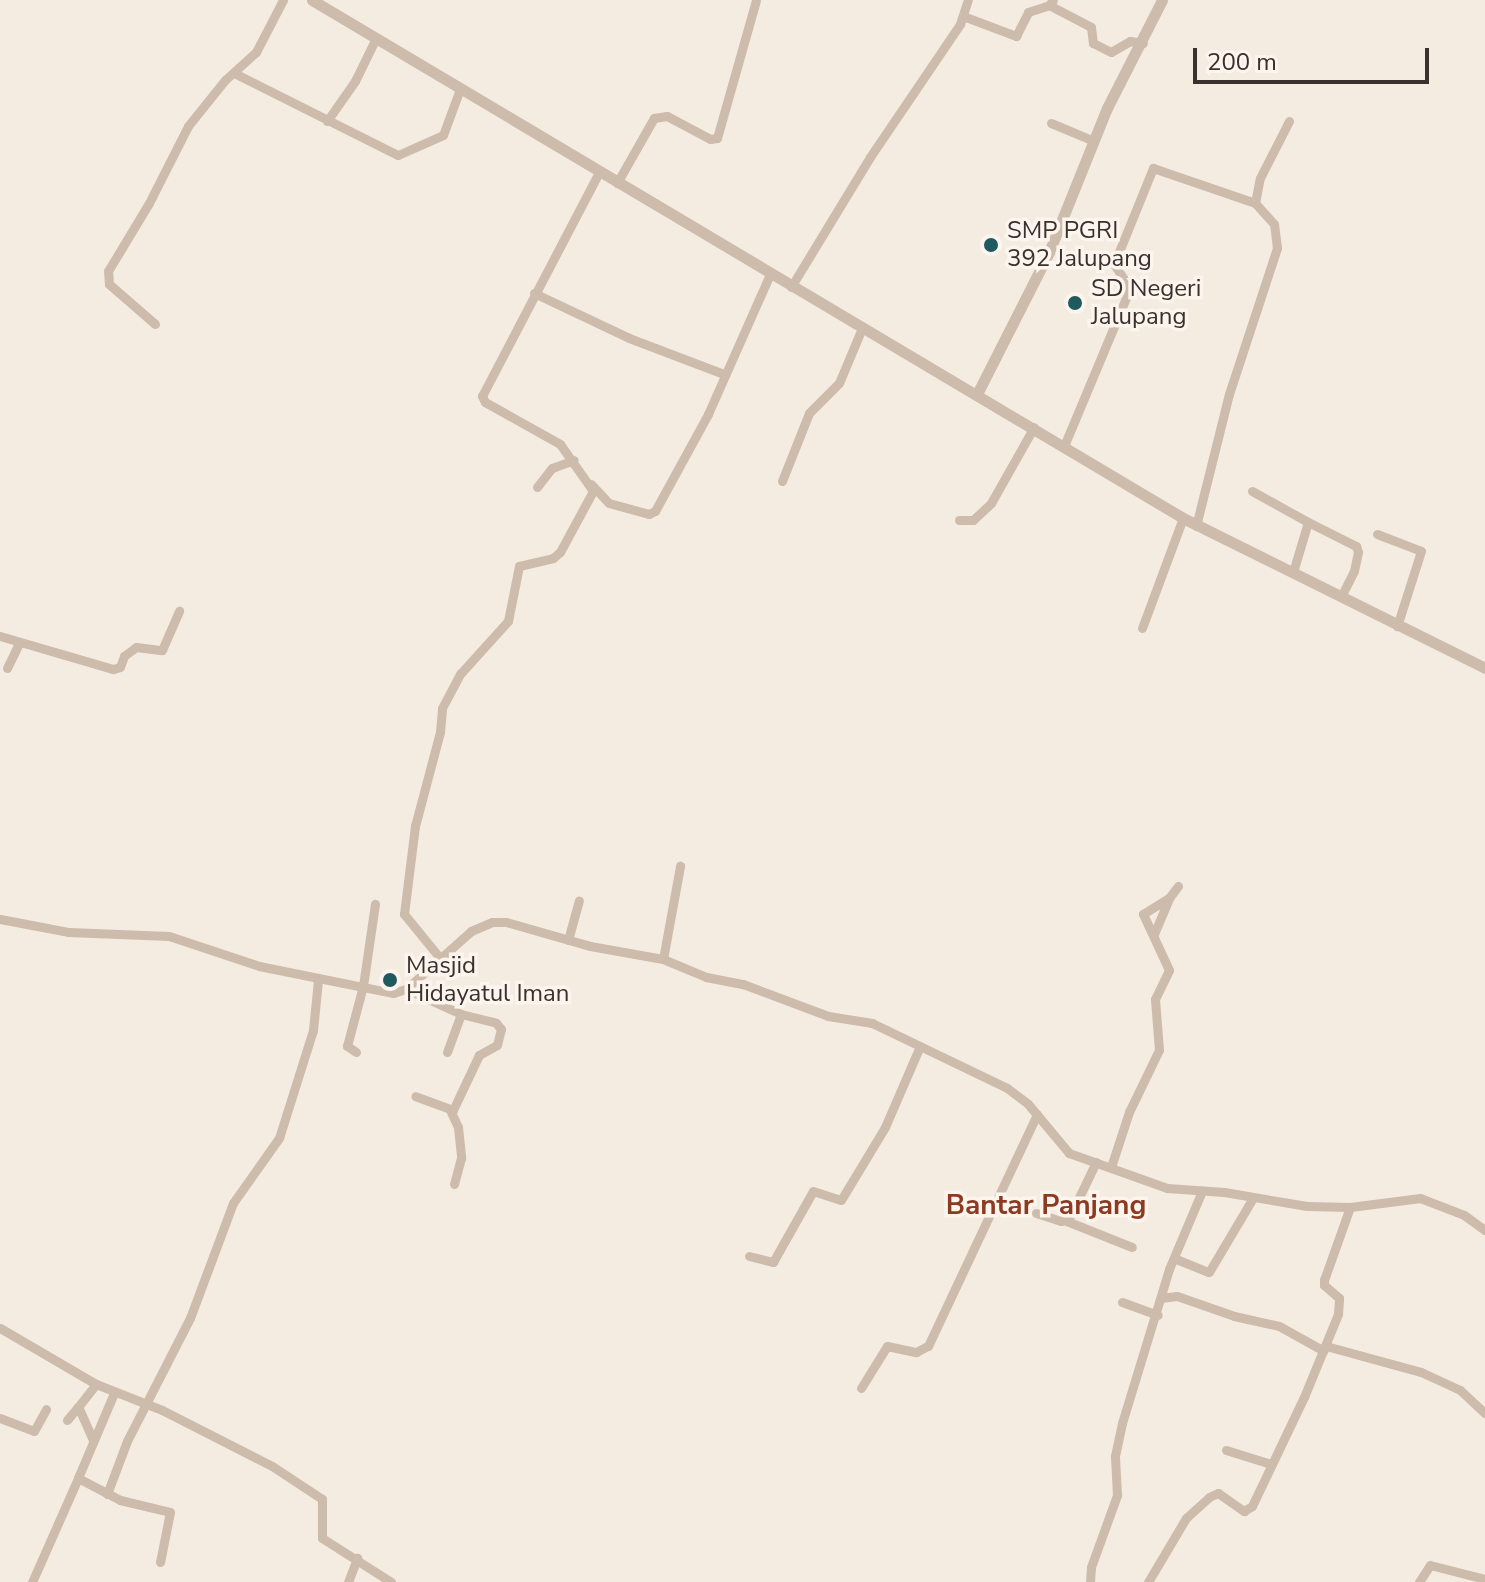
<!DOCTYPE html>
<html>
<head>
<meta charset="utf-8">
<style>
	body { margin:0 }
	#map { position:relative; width:1485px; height:1582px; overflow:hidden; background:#f4ebe1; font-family:"Nunito Sans",sans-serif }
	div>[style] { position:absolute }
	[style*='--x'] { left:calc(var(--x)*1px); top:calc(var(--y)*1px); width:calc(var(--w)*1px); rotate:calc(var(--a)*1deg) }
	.minor>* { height:9px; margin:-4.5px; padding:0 4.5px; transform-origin:4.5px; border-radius:4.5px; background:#cdbbac }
	.tertiary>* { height:11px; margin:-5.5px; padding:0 5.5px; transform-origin:5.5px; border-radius:5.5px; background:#cdbbac }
	.dots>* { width:22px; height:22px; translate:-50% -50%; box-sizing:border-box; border:4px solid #fbf5ee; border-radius:50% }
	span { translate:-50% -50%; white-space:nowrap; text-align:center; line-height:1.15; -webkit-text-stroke:7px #fbf5ee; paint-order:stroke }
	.poi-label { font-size:24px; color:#3b302b }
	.left { translate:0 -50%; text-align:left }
	.quarter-label { font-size:28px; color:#8c3b22; font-weight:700 }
	.scale { position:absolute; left:1193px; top:48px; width:236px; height:36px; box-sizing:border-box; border:4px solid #3b302b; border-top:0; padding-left:10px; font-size:24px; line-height:28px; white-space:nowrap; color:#3b302b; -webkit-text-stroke:6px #fbf5ee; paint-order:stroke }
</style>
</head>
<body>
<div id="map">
	<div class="minor">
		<i style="--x:1049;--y:5;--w:47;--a:27.6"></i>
		<i style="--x:1091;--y:27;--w:16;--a:83"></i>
		<i style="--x:1093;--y:43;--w:20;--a:27"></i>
		<i style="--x:1111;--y:52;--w:22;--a:-30"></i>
		<i style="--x:1130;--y:41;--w:13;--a:9"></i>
		<i style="--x:963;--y:16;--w:57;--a:20.7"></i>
		<i style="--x:1016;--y:36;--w:27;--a:-63"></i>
		<i style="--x:1028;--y:12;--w:22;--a:-18"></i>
		<i style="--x:1049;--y:5;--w:6;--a:-51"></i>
		<i style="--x:234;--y:73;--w:183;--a:26.6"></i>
		<i style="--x:398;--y:155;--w:49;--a:-24"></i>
		<i style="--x:443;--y:135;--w:49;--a:-69.7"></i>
		<i style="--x:327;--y:121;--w:49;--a:-55"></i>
		<i style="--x:355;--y:81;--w:48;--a:-64"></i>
		<i style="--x:1051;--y:123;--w:47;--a:22.7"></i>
		<i style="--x:617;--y:183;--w:75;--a:-60.4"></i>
		<i style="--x:654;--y:118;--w:13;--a:-9"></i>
		<i style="--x:667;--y:116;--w:49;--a:28.1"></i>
		<i style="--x:710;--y:139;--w:7;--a:-8"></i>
		<i style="--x:717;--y:138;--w:143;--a:-74.2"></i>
		<i style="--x:791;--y:287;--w:152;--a:-58.7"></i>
		<i style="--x:870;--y:157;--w:161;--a:-55.9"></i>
		<i style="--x:960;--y:24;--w:25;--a:-72"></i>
		<i style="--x:534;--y:293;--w:105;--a:25.3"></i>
		<i style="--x:629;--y:338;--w:102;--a:20.8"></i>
		<i style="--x:155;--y:324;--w:61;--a:-139"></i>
		<i style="--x:109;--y:284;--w:13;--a:-94"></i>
		<i style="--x:108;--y:271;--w:79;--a:-58.9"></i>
		<i style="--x:149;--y:203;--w:86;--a:-63.1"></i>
		<i style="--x:188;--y:126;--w:59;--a:-51.2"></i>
		<i style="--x:225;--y:80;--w:42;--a:-42.1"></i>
		<i style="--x:256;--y:52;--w:59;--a:-62.6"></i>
		<i style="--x:1064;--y:446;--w:171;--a:-67.3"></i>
		<i style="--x:1130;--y:288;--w:29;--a:-124"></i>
		<i style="--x:1114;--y:264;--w:104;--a:-67.9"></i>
		<i style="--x:1153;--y:168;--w:108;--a:18.9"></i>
		<i style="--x:782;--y:481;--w:73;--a:-68.3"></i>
		<i style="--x:809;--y:413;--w:42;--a:-45"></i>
		<i style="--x:839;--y:383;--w:60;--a:-67.3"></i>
		<i style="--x:591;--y:484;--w:26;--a:47"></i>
		<i style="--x:609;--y:503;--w:41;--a:15.4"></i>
		<i style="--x:649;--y:514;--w:7;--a:-27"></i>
		<i style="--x:655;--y:511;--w:111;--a:-61.3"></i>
		<i style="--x:708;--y:414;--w:153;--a:-66.1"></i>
		<i style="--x:537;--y:487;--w:24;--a:-52"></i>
		<i style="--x:552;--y:468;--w:23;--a:-20"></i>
		<i style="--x:1252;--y:491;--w:64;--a:29"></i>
		<i style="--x:959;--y:520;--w:14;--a:0"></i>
		<i style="--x:973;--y:520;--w:25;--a:-43"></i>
		<i style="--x:991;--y:503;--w:87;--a:-60.5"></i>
		<i style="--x:1196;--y:526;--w:136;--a:-76"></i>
		<i style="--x:1229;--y:394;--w:154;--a:-71.8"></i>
		<i style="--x:1277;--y:248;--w:24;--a:-97"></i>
		<i style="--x:1274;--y:224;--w:28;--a:-132"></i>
		<i style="--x:1255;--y:203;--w:25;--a:-79"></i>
		<i style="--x:1260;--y:178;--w:64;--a:-63"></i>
		<i style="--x:1377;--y:534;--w:47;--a:21.1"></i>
		<i style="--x:1421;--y:551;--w:79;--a:107.7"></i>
		<i style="--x:1293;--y:572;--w:52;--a:-73.3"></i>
		<i style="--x:1308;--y:522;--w:54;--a:26.6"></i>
		<i style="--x:1356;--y:546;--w:6;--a:72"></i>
		<i style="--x:1358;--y:552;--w:19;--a:102"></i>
		<i style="--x:1354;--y:571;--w:28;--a:117"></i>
		<i style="--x:1142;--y:628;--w:117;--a:-69.6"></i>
		<i style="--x:0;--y:636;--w:118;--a:16.3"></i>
		<i style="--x:113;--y:669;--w:7;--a:-16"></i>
		<i style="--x:120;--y:667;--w:12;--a:-70"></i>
		<i style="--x:124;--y:656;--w:15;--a:-37"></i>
		<i style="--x:136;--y:647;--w:26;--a:7"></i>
		<i style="--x:162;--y:650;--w:43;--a:-66.4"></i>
		<i style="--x:7;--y:668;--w:28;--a:-64"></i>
		<i style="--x:0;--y:919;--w:69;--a:10.8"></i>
		<i style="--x:68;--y:932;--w:101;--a:2.3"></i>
		<i style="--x:169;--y:936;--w:95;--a:18.4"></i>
		<i style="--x:259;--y:966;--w:137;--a:11.4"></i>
		<i style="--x:393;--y:993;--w:14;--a:-17"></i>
		<i style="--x:406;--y:989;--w:87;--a:-41.7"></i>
		<i style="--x:471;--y:931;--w:23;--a:-23"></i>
		<i style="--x:492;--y:922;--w:14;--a:0"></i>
		<i style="--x:506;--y:922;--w:87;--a:15.9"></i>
		<i style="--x:590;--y:946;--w:74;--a:10.1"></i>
		<i style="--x:663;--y:959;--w:47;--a:22.7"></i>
		<i style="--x:706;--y:977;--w:38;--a:11"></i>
		<i style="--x:743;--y:984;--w:91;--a:20.6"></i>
		<i style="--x:828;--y:1016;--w:45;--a:9"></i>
		<i style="--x:872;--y:1023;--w:150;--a:25.7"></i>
		<i style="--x:1007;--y:1088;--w:26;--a:37"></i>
		<i style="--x:1028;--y:1104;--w:64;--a:50.1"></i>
		<i style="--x:1069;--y:1153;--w:104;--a:19.7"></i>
		<i style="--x:1167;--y:1188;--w:57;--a:4"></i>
		<i style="--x:1224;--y:1192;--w:84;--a:9.6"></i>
		<i style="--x:1307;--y:1206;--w:43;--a:1.3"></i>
		<i style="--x:1350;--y:1207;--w:71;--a:-7.3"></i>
		<i style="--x:1420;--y:1198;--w:47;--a:21.1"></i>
		<i style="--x:1464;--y:1215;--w:26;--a:36"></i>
		<i style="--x:1154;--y:934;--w:39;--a:-67"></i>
		<i style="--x:568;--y:940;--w:41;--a:-74.6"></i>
		<i style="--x:440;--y:958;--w:57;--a:-129.3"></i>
		<i style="--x:404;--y:914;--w:89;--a:-82.9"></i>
		<i style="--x:415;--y:826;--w:97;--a:-75.1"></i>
		<i style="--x:440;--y:732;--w:24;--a:-85"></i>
		<i style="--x:442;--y:708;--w:40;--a:-62"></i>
		<i style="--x:461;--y:673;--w:70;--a:-47.9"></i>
		<i style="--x:508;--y:621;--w:56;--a:-78.7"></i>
		<i style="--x:519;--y:566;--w:35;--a:-13"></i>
		<i style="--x:553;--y:558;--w:9;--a:-41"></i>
		<i style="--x:560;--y:552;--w:69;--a:-61.6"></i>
		<i style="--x:593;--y:491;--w:57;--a:-125.1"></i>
		<i style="--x:560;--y:444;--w:86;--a:-150.8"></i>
		<i style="--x:485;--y:402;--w:7;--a:-117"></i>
		<i style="--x:482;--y:396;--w:253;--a:-62.4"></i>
		<i style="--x:663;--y:959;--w:95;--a:-79.6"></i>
		<i style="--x:406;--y:989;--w:60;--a:24.4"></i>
		<i style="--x:461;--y:1014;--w:36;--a:14"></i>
		<i style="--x:496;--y:1023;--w:8;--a:50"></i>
		<i style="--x:501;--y:1029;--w:16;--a:104"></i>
		<i style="--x:497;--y:1045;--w:21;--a:151"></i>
		<i style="--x:479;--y:1055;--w:61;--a:115.3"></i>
		<i style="--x:453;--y:1110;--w:40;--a:-159.8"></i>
		<i style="--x:356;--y:1052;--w:11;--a:-146"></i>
		<i style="--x:347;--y:1046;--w:62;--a:-75.1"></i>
		<i style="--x:363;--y:986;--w:83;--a:-81.7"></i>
		<i style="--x:447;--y:1052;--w:40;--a:-69.8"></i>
		<i style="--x:451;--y:1112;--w:17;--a:65"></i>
		<i style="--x:458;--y:1127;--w:31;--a:84"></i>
		<i style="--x:461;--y:1158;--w:27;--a:105"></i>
		<i style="--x:1111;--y:1167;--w:58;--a:-71.9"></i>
		<i style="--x:1129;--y:1112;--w:69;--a:-64.2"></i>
		<i style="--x:1159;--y:1050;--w:51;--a:-94.5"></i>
		<i style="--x:1155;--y:999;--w:32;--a:-64"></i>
		<i style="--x:1169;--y:970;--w:62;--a:-114.9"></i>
		<i style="--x:1143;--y:914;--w:31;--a:-32"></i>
		<i style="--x:1169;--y:898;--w:15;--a:-53"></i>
		<i style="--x:1036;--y:1213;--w:26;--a:18"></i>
		<i style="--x:1061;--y:1221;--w:10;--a:-29"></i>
		<i style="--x:1070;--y:1216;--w:60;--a:-64.3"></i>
		<i style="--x:1064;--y:1220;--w:73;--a:21.7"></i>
		<i style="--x:749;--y:1256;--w:25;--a:14"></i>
		<i style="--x:773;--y:1262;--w:81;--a:-60.6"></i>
		<i style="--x:813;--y:1191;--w:29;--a:18"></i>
		<i style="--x:841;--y:1200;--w:85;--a:-58.9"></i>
		<i style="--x:885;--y:1127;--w:88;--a:-66.6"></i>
		<i style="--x:1176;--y:1259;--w:35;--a:22"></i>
		<i style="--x:1209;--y:1272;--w:86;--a:-59.3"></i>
		<i style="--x:1161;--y:1298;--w:16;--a:-7"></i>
		<i style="--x:1177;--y:1296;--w:60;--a:19.3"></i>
		<i style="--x:1234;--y:1316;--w:46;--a:12.5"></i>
		<i style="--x:1279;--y:1326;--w:51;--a:29.1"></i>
		<i style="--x:1122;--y:1302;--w:38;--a:20"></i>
		<i style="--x:0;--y:1328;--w:111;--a:30.3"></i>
		<i style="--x:96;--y:1384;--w:71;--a:21.5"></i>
		<i style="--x:162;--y:1410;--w:123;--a:27"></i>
		<i style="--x:272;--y:1466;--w:60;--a:33.4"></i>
		<i style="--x:322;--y:1499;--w:39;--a:90"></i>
		<i style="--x:322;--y:1538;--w:82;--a:32.5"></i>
		<i style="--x:1326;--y:1346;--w:98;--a:15.3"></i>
		<i style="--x:1421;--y:1372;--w:43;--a:24.8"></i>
		<i style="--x:1460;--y:1390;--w:34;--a:43"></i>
		<i style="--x:861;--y:1388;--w:49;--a:-58.2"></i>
		<i style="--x:887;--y:1346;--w:30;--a:12"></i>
		<i style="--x:916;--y:1352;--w:13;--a:-27"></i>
		<i style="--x:928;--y:1346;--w:256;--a:-64.8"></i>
		<i style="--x:114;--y:1393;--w:92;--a:113"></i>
		<i style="--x:78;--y:1478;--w:47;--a:27.6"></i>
		<i style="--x:120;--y:1500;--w:51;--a:13.5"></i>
		<i style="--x:170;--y:1512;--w:51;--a:101.3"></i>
		<i style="--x:0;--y:1418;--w:36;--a:21"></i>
		<i style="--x:34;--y:1431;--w:25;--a:-61"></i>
		<i style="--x:67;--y:1420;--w:17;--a:-50"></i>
		<i style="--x:93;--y:1440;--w:36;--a:-114"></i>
		<i style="--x:78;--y:1407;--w:29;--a:-52"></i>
		<i style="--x:1226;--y:1450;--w:47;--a:17.3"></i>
		<i style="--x:107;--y:1494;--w:57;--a:-69.3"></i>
		<i style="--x:127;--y:1441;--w:138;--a:-62.9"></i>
		<i style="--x:190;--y:1318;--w:123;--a:-69.5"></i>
		<i style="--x:233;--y:1203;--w:80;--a:-54.7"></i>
		<i style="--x:279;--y:1138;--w:113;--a:-72.5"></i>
		<i style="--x:313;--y:1030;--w:50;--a:-84.3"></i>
		<i style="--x:32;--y:1582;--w:114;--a:-66.1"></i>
		<i style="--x:348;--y:1582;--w:26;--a:-69"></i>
		<i style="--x:1090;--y:1582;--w:15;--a:-86"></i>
		<i style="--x:1091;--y:1567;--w:77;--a:-70.1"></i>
		<i style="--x:1117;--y:1495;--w:39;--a:-93"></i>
		<i style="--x:1115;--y:1456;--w:34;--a:-78"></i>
		<i style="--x:1122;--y:1423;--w:161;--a:-73"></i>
		<i style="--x:1169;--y:1269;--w:85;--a:-67.1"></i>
		<i style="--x:1148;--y:1582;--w:74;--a:-59.3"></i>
		<i style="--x:1186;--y:1518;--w:31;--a:-42"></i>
		<i style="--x:1209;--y:1497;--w:10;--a:-24"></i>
		<i style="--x:1218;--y:1493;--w:32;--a:35"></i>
		<i style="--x:1244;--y:1511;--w:9;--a:-32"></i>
		<i style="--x:1252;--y:1506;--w:121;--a:-64.5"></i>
		<i style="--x:1304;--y:1397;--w:90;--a:-67.7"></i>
		<i style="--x:1338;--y:1314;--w:16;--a:-86"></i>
		<i style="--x:1339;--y:1298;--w:20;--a:-139"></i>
		<i style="--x:1324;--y:1285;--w:5;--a:-90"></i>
		<i style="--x:1324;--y:1280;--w:77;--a:-70.4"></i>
		<i style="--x:1419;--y:1582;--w:20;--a:-57"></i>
		<i style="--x:1430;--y:1565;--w:57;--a:14.3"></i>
	</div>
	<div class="tertiary">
		<i style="--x:312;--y:0;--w:1013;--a:30.74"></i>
		<i style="--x:1183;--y:518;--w:337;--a:26.4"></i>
		<i style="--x:977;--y:394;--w:159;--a:-63.1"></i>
		<i style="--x:1049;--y:252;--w:155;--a:-68.1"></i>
		<i style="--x:1107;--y:108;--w:121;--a:-63"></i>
	</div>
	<div class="dots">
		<i style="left:991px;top:245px;background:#1f5a5e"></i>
		<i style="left:1075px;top:303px;background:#1f5a5e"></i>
		<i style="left:390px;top:980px;background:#1f5a5e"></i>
	</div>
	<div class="poi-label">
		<span class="left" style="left:1007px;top:245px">SMP PGRI<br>392 Jalupang</span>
		<span class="left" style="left:1091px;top:303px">SD Negeri<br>Jalupang</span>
		<span class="left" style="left:406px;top:980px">Masjid<br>Hidayatul Iman</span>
	</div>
	<div class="quarter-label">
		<span style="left:1046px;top:1205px">Bantar Panjang</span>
	</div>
	<div class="scale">200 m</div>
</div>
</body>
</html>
